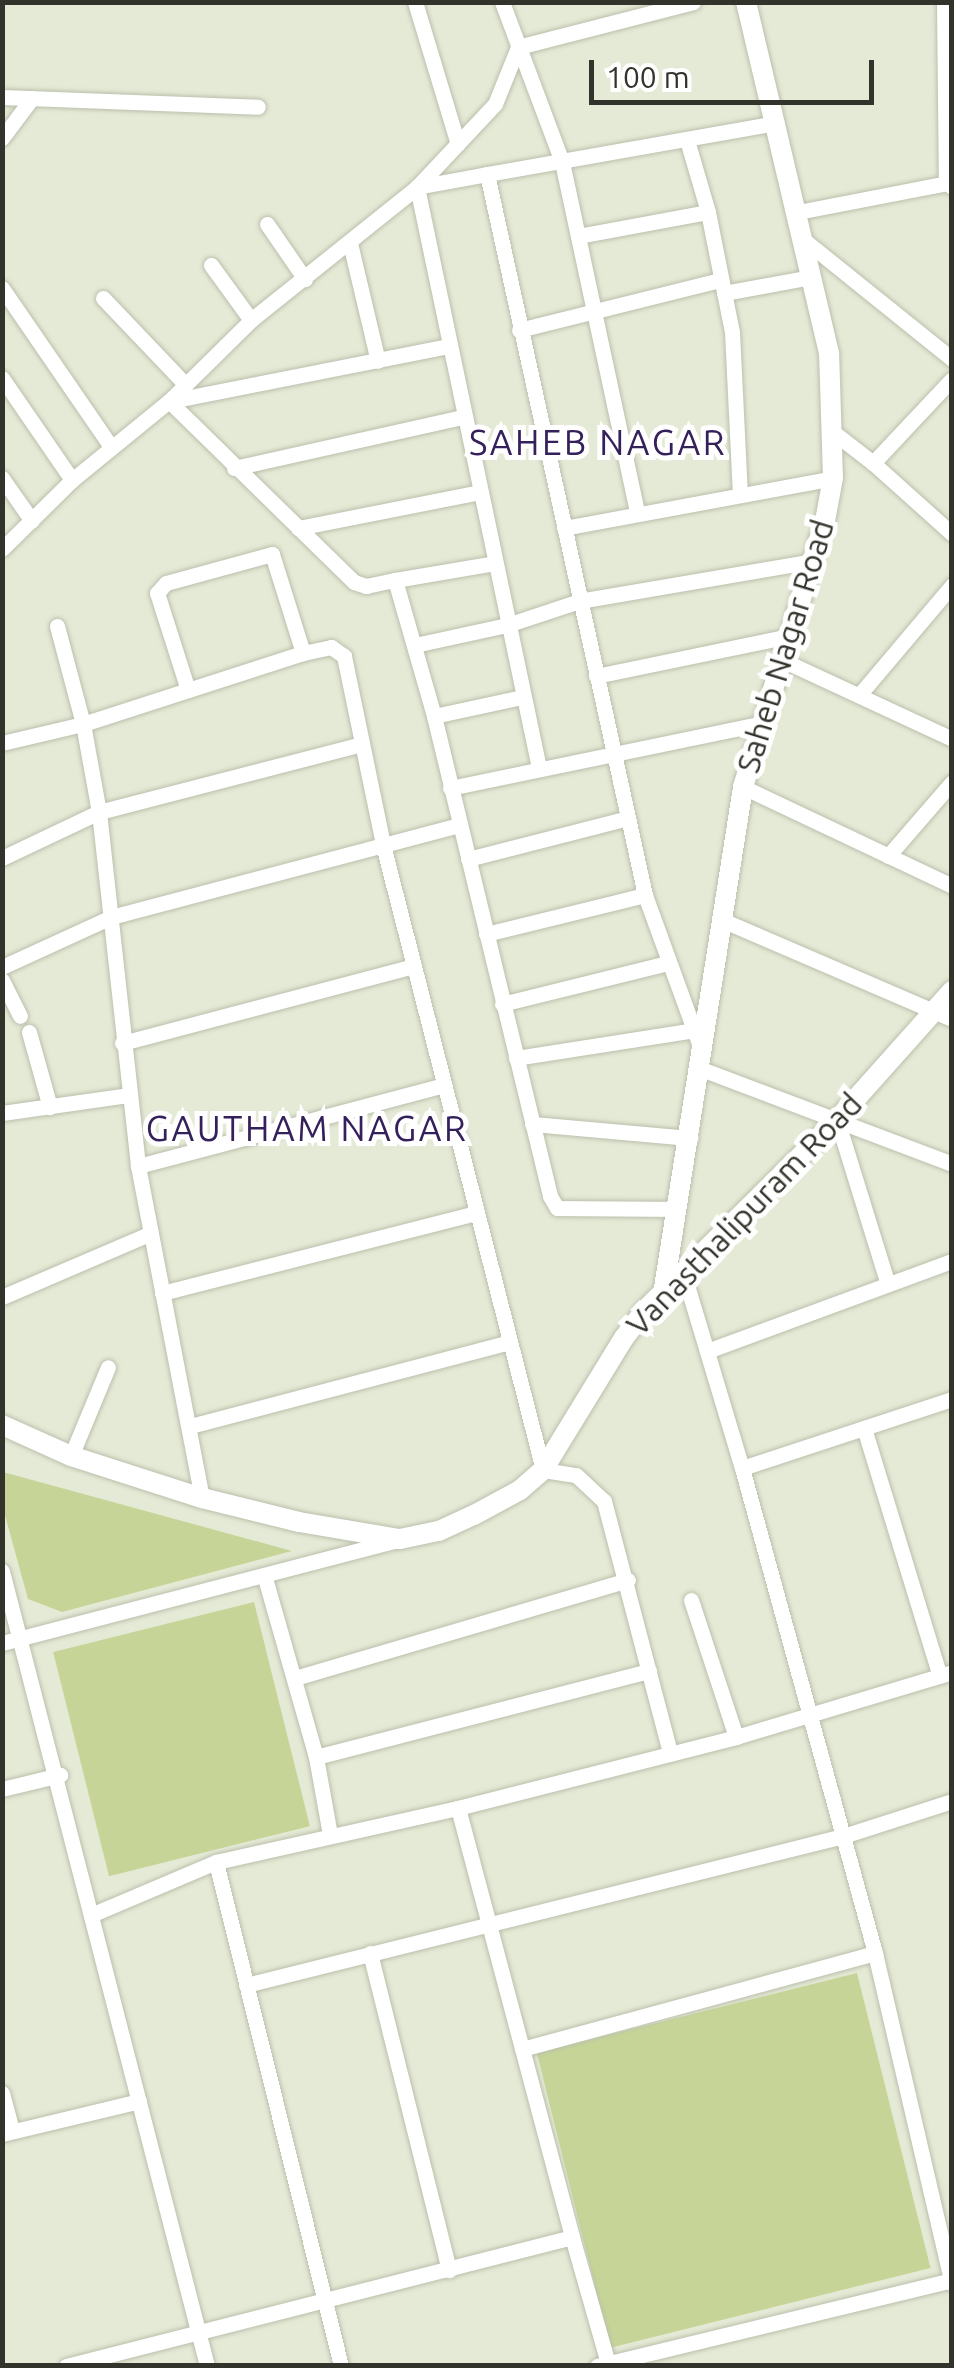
<!DOCTYPE html>
<html>
<head>
<meta charset="utf-8">
<style>
	body { margin:0 }
	#map { position:relative; width:954px; height:2368px; overflow:hidden; background:#e5ead6; font-family:Ubuntu,sans-serif }
	div>[style] { position:absolute }
	[style*='--x'] { left:calc(var(--x)*1px); top:calc(var(--y)*1px); width:calc(var(--w)*1px); rotate:calc(var(--a)*1deg) }
	.green>* { inset:0; background:#c6d597; transform-origin:0 0 }
	.roads { filter:drop-shadow(0 0 2px #bac0ac) drop-shadow(0 0 2px #bac0ac) }
	.minor>* { height:15px; margin:-7.5px; padding:0 7.5px; transform-origin:7.5px; border-radius:7.5px; background:#fff }
	.tertiary>* { height:20px; margin:-10px; padding:0 10px; transform-origin:10px; border-radius:10px; background:#fff }
	span { translate:-50% -50%; white-space:nowrap; text-align:center; line-height:1.15; -webkit-text-stroke:10px #fff; paint-order:stroke }
	.street-label { font-size:32px; color:#32342c }
	.neighbourhood-label { font-size:35px; color:#34205a; letter-spacing:2.5px }
	.frame { position:absolute; inset:0; border:5px solid #32342c; pointer-events:none }
	.scale { position:absolute; left:589px; top:60px; width:285px; height:45px; box-sizing:border-box; border:5px solid #32342c; border-top:0; padding-left:12px; font-size:30px; line-height:35px; white-space:nowrap; color:#32342c; -webkit-text-stroke:8px #fff; paint-order:stroke }
</style>
</head>
<body>
<div id="map">
	<div class="green">
		<i style="clip-path:polygon(3px 1472px,292px 1551px,62px 1612px,28px 1599px,3px 1508px)"></i>
		<i style="left:254px;top:1602px;width:231px;height:207px;rotate:76deg"></i>
		<i style="left:857px;top:1973px;width:304px;height:330px;rotate:76deg"></i>
	</div>
	<div class="roads">
		<div class="minor">
			<i style="--x:415;--y:2;--w:148;--a:73.2"></i>
			<i style="--x:502;--y:2;--w:171;--a:69.4"></i>
			<i style="--x:562;--y:162;--w:358;--a:77.9"></i>
			<i style="--x:944;--y:2;--w:180;--a:89.4"></i>
			<i style="--x:946;--y:182;--w:8;--a:40"></i>
			<i style="--x:2;--y:97;--w:256;--a:2.2"></i>
			<i style="--x:2;--y:138;--w:50;--a:-53.1"></i>
			<i style="--x:687;--y:140;--w:75;--a:73.7"></i>
			<i style="--x:708;--y:212;--w:122;--a:78.7"></i>
			<i style="--x:732;--y:332;--w:161;--a:87.2"></i>
			<i style="--x:798;--y:212;--w:157;--a:-11"></i>
			<i style="--x:267;--y:224;--w:67;--a:55.4"></i>
			<i style="--x:578;--y:236;--w:132;--a:-10.5"></i>
			<i style="--x:804;--y:240;--w:190;--a:38.8"></i>
			<i style="--x:350;--y:243;--w:121;--a:76.7"></i>
			<i style="--x:211;--y:265;--w:68;--a:54"></i>
			<i style="--x:2;--y:288;--w:191;--a:55.5"></i>
			<i style="--x:724;--y:293;--w:88;--a:-10.4"></i>
			<i style="--x:103;--y:298;--w:119;--a:46.4"></i>
			<i style="--x:519;--y:330;--w:207;--a:-14"></i>
			<i style="--x:448;--y:346;--w:284;--a:168.8"></i>
			<i style="--x:169;--y:401;--w:259;--a:44.4"></i>
			<i style="--x:354;--y:582;--w:13;--a:18"></i>
			<i style="--x:366;--y:586;--w:30;--a:-12"></i>
			<i style="--x:395;--y:580;--w:141;--a:74"></i>
			<i style="--x:434;--y:716;--w:494;--a:76.4"></i>
			<i style="--x:550;--y:1196;--w:14;--a:60"></i>
			<i style="--x:557;--y:1208;--w:121;--a:0.5"></i>
			<i style="--x:2;--y:378;--w:124;--a:55.5"></i>
			<i style="--x:833;--y:432;--w:51;--a:37.8"></i>
			<i style="--x:873;--y:463;--w:115;--a:-46.8"></i>
			<i style="--x:873;--y:463;--w:106;--a:41.9"></i>
			<i style="--x:234;--y:468;--w:235;--a:-12.6"></i>
			<i style="--x:2;--y:478;--w:52;--a:55.1"></i>
			<i style="--x:298;--y:528;--w:185;--a:-11.2"></i>
			<i style="--x:564;--y:528;--w:274;--a:-10.5"></i>
			<i style="--x:2;--y:549;--w:98;--a:-44.6"></i>
			<i style="--x:72;--y:480;--w:125;--a:-39.2"></i>
			<i style="--x:169;--y:401;--w:115;--a:-44.6"></i>
			<i style="--x:251;--y:320;--w:213;--a:-38.7"></i>
			<i style="--x:417;--y:187;--w:71;--a:-10.5"></i>
			<i style="--x:395;--y:580;--w:101;--a:-9.6"></i>
			<i style="--x:57;--y:626;--w:101;--a:75.1"></i>
			<i style="--x:83;--y:724;--w:89;--a:79.7"></i>
			<i style="--x:99;--y:812;--w:356;--a:83.7"></i>
			<i style="--x:138;--y:1166;--w:338;--a:79.1"></i>
			<i style="--x:415;--y:645;--w:94;--a:-12.3"></i>
			<i style="--x:507;--y:625;--w:76;--a:-18.4"></i>
			<i style="--x:579;--y:601;--w:237;--a:-9.7"></i>
			<i style="--x:780;--y:659;--w:190;--a:24.9"></i>
			<i style="--x:596;--y:676;--w:198;--a:-11.7"></i>
			<i style="--x:188;--y:690;--w:102;--a:-107.7"></i>
			<i style="--x:157;--y:593;--w:13;--a:-48"></i>
			<i style="--x:166;--y:583;--w:110;--a:-15.3"></i>
			<i style="--x:272;--y:554;--w:104;--a:72.6"></i>
			<i style="--x:860;--y:694;--w:143;--a:-49.8"></i>
			<i style="--x:434;--y:716;--w:90;--a:-12.2"></i>
			<i style="--x:2;--y:743;--w:83;--a:-13.2"></i>
			<i style="--x:83;--y:724;--w:231;--a:-17.9"></i>
			<i style="--x:303;--y:653;--w:29;--a:-12"></i>
			<i style="--x:331;--y:647;--w:16;--a:35"></i>
			<i style="--x:344;--y:656;--w:193;--a:78.3"></i>
			<i style="--x:383;--y:845;--w:645;--a:75.64"></i>
			<i style="--x:543;--y:1470;--w:33;--a:9"></i>
			<i style="--x:576;--y:1475;--w:38;--a:43"></i>
			<i style="--x:604;--y:1501;--w:260;--a:75.3"></i>
			<i style="--x:539;--y:768;--w:594;--a:-101.86"></i>
			<i style="--x:417;--y:187;--w:114;--a:-46.8"></i>
			<i style="--x:495;--y:104;--w:61;--a:-68"></i>
			<i style="--x:518;--y:47;--w:181;--a:-14.4"></i>
			<i style="--x:743;--y:787;--w:231;--a:25.3"></i>
			<i style="--x:450;--y:788;--w:316;--a:-11.7"></i>
			<i style="--x:888;--y:856;--w:98;--a:-49.1"></i>
			<i style="--x:2;--y:858;--w:107;--a:-25.4"></i>
			<i style="--x:99;--y:812;--w:271;--a:-14.5"></i>
			<i style="--x:468;--y:859;--w:165;--a:-14.4"></i>
			<i style="--x:722;--y:920;--w:250;--a:23.3"></i>
			<i style="--x:486;--y:934;--w:164;--a:-13.8"></i>
			<i style="--x:2;--y:967;--w:120;--a:-24.6"></i>
			<i style="--x:111;--y:917;--w:361;--a:-14.8"></i>
			<i style="--x:2;--y:980;--w:40;--a:63.4"></i>
			<i style="--x:502;--y:1004;--w:171;--a:-13.9"></i>
			<i style="--x:29;--y:1032;--w:78;--a:74.4"></i>
			<i style="--x:122;--y:1043;--w:302;--a:-14.8"></i>
			<i style="--x:701;--y:1049;--w:164;--a:-110"></i>
			<i style="--x:645;--y:895;--w:738;--a:-102.36"></i>
			<i style="--x:487;--y:174;--w:294;--a:-10"></i>
			<i style="--x:516;--y:1058;--w:180;--a:-8.9"></i>
			<i style="--x:701;--y:1069;--w:268;--a:20.7"></i>
			<i style="--x:2;--y:1113;--w:127;--a:-8.1"></i>
			<i style="--x:837;--y:1120;--w:170;--a:72.8"></i>
			<i style="--x:532;--y:1124;--w:159;--a:5.1"></i>
			<i style="--x:138;--y:1166;--w:317;--a:-14.8"></i>
			<i style="--x:684;--y:1275;--w:202;--a:73.3"></i>
			<i style="--x:742;--y:1468;--w:503;--a:74.66"></i>
			<i style="--x:875;--y:1953;--w:339;--a:76.9"></i>
			<i style="--x:162;--y:1293;--w:323;--a:-14.3"></i>
			<i style="--x:2;--y:1297;--w:162;--a:-23.2"></i>
			<i style="--x:707;--y:1351;--w:261;--a:-20.2"></i>
			<i style="--x:190;--y:1426;--w:328;--a:-14.7"></i>
			<i style="--x:864;--y:1428;--w:259;--a:73"></i>
			<i style="--x:71;--y:1456;--w:96;--a:-67.4"></i>
			<i style="--x:742;--y:1468;--w:221;--a:-18.2"></i>
			<i style="--x:2;--y:1571;--w:821;--a:75.54"></i>
			<i style="--x:265;--y:1578;--w:186;--a:74.1"></i>
			<i style="--x:316;--y:1757;--w:79;--a:79.8"></i>
			<i style="--x:691;--y:1600;--w:144;--a:71.8"></i>
			<i style="--x:2;--y:1643;--w:411;--a:-14.6"></i>
			<i style="--x:295;--y:1678;--w:347;--a:-16.4"></i>
			<i style="--x:316;--y:1757;--w:344;--a:-14.5"></i>
			<i style="--x:2;--y:1789;--w:60;--a:-13.6"></i>
			<i style="--x:458;--y:1808;--w:444;--a:75.1"></i>
			<i style="--x:216;--y:1862;--w:248;--a:-12.6"></i>
			<i style="--x:458;--y:1808;--w:287;--a:-14.3"></i>
			<i style="--x:736;--y:1737;--w:226;--a:-16.7"></i>
			<i style="--x:91;--y:1915;--w:136;--a:-23"></i>
			<i style="--x:216;--y:1862;--w:519;--a:76.07"></i>
			<i style="--x:370;--y:1953;--w:327;--a:76"></i>
			<i style="--x:246;--y:1985;--w:615;--a:-14.01"></i>
			<i style="--x:843;--y:1836;--w:114;--a:-17.8"></i>
			<i style="--x:522;--y:2049;--w:366;--a:-15.2"></i>
			<i style="--x:2;--y:2093;--w:39;--a:75"></i>
			<i style="--x:2;--y:2134;--w:141;--a:-13.5"></i>
			<i style="--x:66;--y:2366;--w:522;--a:-14.3"></i>
			<i style="--x:572;--y:2237;--w:131;--a:74.1"></i>
			<i style="--x:597;--y:2366;--w:365;--a:-13.6"></i>
		</div>
		<div class="tertiary">
			<i style="--x:663;--y:1294;--w:513;--a:-81.03"></i>
			<i style="--x:743;--y:787;--w:278;--a:-72.9"></i>
			<i style="--x:825;--y:521;--w:44;--a:-79.5"></i>
			<i style="--x:833;--y:478;--w:125;--a:-91.8"></i>
			<i style="--x:829;--y:353;--w:361;--a:-103.3"></i>
			<i style="--x:2;--y:1425;--w:76;--a:24.2"></i>
			<i style="--x:71;--y:1456;--w:138;--a:17.8"></i>
			<i style="--x:202;--y:1498;--w:100;--a:13.9"></i>
			<i style="--x:299;--y:1522;--w:102;--a:9.6"></i>
			<i style="--x:400;--y:1539;--w:40;--a:-12"></i>
			<i style="--x:439;--y:1531;--w:38;--a:-25"></i>
			<i style="--x:474;--y:1515;--w:52;--a:-28.5"></i>
			<i style="--x:520;--y:1490;--w:30;--a:-41"></i>
			<i style="--x:543;--y:1470;--w:155;--a:-58.5"></i>
			<i style="--x:624;--y:1338;--w:35;--a:-53"></i>
			<i style="--x:645;--y:1310;--w:270;--a:-44.7"></i>
			<i style="--x:837;--y:1120;--w:173;--a:-48.3"></i>
		</div>
	</div>
	<div class="street-label">
		<span style="left:785px;top:646px;rotate:-73deg">Saheb Nagar Road</span>
		<span style="left:744px;top:1214px;rotate:-46deg">Vanasthalipuram Road</span>
	</div>
	<div class="neighbourhood-label">
		<span style="left:598px;top:442px">SAHEB NAGAR</span>
		<span style="left:307px;top:1128px">GAUTHAM NAGAR</span>
	</div>
	<div class="frame"></div>
	<div class="scale">100 m</div>
</div>
</body>
</html>
